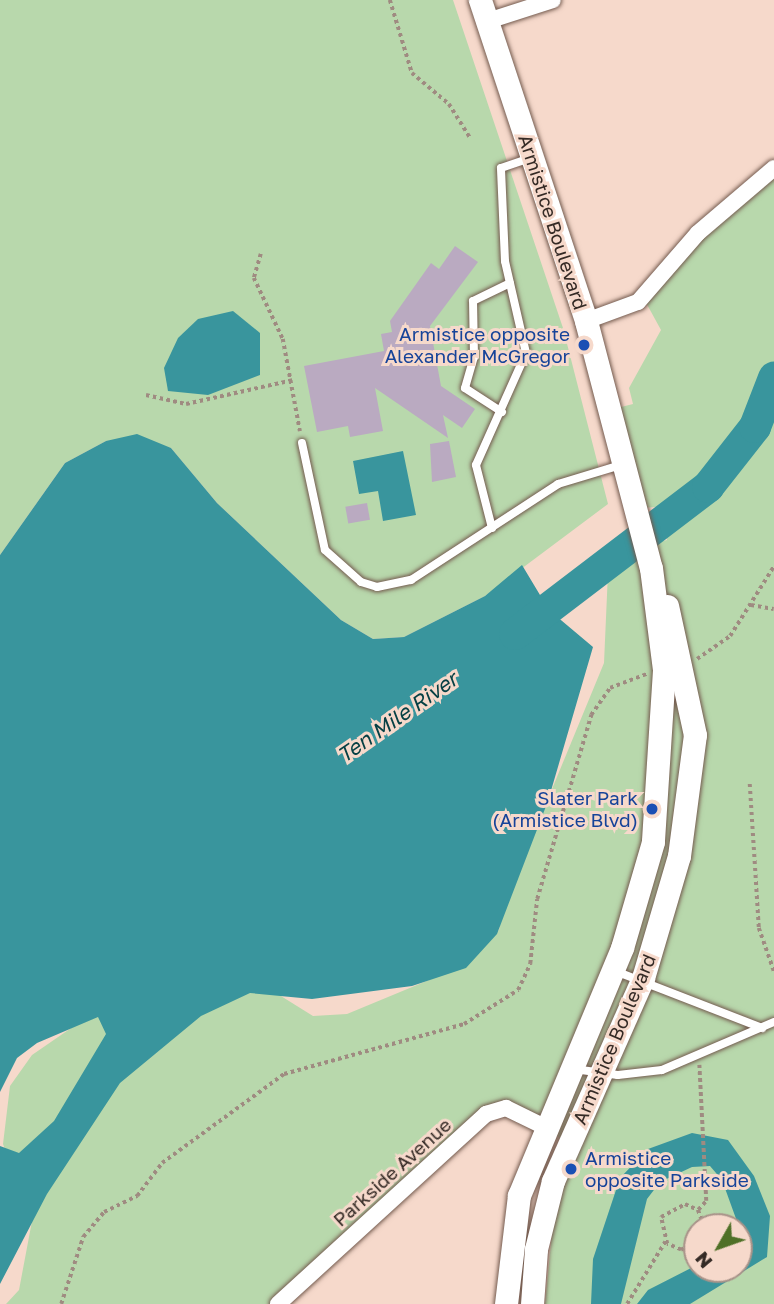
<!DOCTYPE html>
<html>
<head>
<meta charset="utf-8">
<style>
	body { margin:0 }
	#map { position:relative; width:774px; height:1304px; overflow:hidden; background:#f6d9cb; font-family:"Golos Text",sans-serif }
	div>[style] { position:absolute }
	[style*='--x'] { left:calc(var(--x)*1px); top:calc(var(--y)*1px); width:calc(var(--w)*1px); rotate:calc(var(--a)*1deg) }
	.green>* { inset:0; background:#b8d8ac }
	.water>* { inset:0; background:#39959d }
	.river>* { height:32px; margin:-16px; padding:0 16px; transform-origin:16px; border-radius:16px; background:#39959d }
	.building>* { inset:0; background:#baaac1; transform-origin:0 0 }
	.path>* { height:3.5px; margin-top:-1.75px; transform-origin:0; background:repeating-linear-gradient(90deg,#9f8b81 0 3.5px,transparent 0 7px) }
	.roads { filter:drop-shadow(0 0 2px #745b4f) drop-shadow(0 0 2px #745b4f) }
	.service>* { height:8px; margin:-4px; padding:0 4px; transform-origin:4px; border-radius:4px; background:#fff }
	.minor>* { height:16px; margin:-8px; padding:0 8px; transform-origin:8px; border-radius:8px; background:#fff }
	.secondary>* { height:23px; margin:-11.5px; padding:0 11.5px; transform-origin:11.5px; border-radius:11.5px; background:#fff }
	.dots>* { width:19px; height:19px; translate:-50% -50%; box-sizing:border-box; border:4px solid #f6d9cb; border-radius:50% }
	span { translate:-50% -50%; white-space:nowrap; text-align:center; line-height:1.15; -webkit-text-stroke:6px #f6d9cb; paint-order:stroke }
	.street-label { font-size:19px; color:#342a25 }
	.transit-label { font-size:19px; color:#164399 }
	.right { translate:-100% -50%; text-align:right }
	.left { translate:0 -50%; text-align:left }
	.water-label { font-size:21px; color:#064044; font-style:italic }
	.north { position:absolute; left:683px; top:1213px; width:70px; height:70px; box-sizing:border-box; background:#f6d9cb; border:2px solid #a89389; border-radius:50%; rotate:230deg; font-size:19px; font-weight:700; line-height:28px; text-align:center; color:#342a25 }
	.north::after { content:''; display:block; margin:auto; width:24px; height:32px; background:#4f7027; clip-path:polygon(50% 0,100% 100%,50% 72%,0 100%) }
</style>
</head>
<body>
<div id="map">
	<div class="green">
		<i style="clip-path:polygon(0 0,453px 0,563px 328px,608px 504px,485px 596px,404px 637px,373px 639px,341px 620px,217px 503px,171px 448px,106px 441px,65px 463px,0 555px)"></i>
		<i style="clip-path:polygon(evenodd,774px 167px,774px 1304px,545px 1304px,555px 1202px,575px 1152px,544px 1124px,497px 1110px,279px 1304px,6px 1304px,19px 1290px,32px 1221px,3px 1144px,10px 1086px,32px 1055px,93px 1013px,249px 976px,313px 1016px,347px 1014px,458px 968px,499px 930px,511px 862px,545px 806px,604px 663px,608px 572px,626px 550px,667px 540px,658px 507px,638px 508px,613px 409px,633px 404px,629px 388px,661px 330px,644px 299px,774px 167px,697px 1227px,739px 1227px,739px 1269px,697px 1269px,697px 1227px)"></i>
	</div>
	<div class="water">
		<i style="clip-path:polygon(233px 311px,260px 333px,260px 375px,208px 395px,168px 391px,164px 368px,178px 338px,198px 319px)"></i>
		<i style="clip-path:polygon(137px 434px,171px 448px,217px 503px,341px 620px,373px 639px,404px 637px,485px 596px,522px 565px,549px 610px,593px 647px,548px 801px,497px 934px,466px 968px,412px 986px,312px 999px,250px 993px,201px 1016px,120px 1083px,47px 1194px,0 1284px,0 1146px,19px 1153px,54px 1121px,106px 1034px,98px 1017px,37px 1043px,17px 1058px,0 1092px,0 555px,65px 463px,106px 441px)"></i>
		<i style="clip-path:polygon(403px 451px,416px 515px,383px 521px,378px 491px,359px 494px,353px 461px)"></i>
		<i style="clip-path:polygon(692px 1133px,728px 1140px,754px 1176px,770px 1216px,767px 1257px,690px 1304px,637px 1304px,648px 1290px,697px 1265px,739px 1269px,739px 1227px,722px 1180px,710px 1166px,692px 1167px,660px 1182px,647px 1199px,621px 1304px,591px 1304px,593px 1259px,620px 1178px,648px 1149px)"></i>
	</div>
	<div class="river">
		<i style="--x:515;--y:634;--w:243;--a:-37.3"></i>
		<i style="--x:708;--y:487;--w:76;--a:-51.9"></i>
		<i style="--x:755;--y:427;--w:53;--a:-68.8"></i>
	</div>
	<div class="building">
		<i style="clip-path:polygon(455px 246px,478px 262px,430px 326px,441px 386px,475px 409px,462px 428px,443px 415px,448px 438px,375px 388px,383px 431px,350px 437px,348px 426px,317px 432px,304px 366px,384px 351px,381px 334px,392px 332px,390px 321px,431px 263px,439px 269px)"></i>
		<i style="clip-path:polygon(449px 441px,456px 477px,432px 482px,430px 444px)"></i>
		<i style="left:367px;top:503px;width:17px;height:22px;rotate:80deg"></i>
	</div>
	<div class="path">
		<i style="--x:390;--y:0;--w:76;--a:73.2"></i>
		<i style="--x:412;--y:73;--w:48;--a:40"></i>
		<i style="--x:449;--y:104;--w:40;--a:58"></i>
		<i style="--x:261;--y:254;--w:25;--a:106"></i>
		<i style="--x:254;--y:278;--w:68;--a:64.6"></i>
		<i style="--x:283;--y:339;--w:94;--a:79.5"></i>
		<i style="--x:146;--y:395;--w:41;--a:12.7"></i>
		<i style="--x:186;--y:404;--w:110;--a:-12.6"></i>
		<i style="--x:751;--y:605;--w:23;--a:10"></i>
		<i style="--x:697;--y:659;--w:40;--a:-34.9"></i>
		<i style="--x:730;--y:636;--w:83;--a:-57.8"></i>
		<i style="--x:750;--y:784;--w:144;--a:86.4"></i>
		<i style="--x:759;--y:928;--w:46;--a:70.8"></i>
		<i style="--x:698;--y:1210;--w:12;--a:-48"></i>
		<i style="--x:706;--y:1201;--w:136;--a:-92.9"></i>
		<i style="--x:697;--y:1244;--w:17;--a:159"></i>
		<i style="--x:681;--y:1250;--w:15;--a:-157"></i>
		<i style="--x:667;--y:1244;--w:28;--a:-103"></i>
		<i style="--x:661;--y:1217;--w:27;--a:-28"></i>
		<i style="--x:685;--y:1204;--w:14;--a:25"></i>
		<i style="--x:698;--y:1210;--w:18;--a:68"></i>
		<i style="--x:61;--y:1304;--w:71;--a:-71.8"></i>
		<i style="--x:83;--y:1237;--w:33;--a:-50"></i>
		<i style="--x:104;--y:1212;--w:37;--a:-26"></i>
		<i style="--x:137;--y:1196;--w:41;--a:-52.9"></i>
		<i style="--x:162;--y:1163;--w:151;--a:-36.1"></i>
		<i style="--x:284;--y:1074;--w:187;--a:-15.5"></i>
		<i style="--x:464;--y:1024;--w:64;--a:-32.2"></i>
		<i style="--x:518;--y:990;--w:29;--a:-65"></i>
		<i style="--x:530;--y:964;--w:65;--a:-83.9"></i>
		<i style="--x:537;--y:899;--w:192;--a:-73.6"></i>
		<i style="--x:591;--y:715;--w:33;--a:-55"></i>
		<i style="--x:610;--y:688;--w:39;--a:-21"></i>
		<i style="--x:627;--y:1304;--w:73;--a:-58.5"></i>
	</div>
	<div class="roads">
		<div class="service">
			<i style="--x:502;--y:412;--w:44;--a:-147"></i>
			<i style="--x:465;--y:388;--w:32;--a:-74"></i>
			<i style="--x:474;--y:357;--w:56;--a:-91"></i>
			<i style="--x:473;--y:301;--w:41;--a:-25.9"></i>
			<i style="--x:302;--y:443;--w:109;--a:77.9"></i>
			<i style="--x:325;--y:550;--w:48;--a:41.6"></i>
			<i style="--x:361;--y:582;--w:17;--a:17"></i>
			<i style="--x:377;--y:587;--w:35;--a:-12"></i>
			<i style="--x:411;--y:580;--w:176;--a:-33.1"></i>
			<i style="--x:558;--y:484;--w:66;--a:-16.8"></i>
			<i style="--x:492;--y:528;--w:65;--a:-104.3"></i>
			<i style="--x:476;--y:465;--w:123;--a:-65.9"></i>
			<i style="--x:526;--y:353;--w:94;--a:-102.9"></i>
			<i style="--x:505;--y:261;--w:93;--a:-92.5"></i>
			<i style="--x:501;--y:168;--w:31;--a:-19"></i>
			<i style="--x:615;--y:971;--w:158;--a:21.2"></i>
			<i style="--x:574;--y:1069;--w:44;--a:7.8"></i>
			<i style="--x:618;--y:1075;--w:44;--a:-6.5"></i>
			<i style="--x:662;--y:1070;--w:122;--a:-23.2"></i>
		</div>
		<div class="minor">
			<i style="--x:488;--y:21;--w:68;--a:-17.9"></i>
			<i style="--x:586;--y:321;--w:55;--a:-20.1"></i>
			<i style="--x:638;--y:302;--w:91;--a:-49"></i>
			<i style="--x:698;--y:233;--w:100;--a:-40.5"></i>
			<i style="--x:278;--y:1304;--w:282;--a:-42.4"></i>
			<i style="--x:486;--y:1114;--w:21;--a:-17"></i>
			<i style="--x:506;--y:1108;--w:43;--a:26"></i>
		</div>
		<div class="secondary">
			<i style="--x:480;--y:0;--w:338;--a:71.7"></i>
			<i style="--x:586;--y:321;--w:255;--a:75.3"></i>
			<i style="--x:651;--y:568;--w:103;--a:82.7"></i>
			<i style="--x:664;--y:670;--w:172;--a:93.7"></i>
			<i style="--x:653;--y:842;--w:110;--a:106.3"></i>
			<i style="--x:622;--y:948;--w:268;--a:112.6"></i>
			<i style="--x:519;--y:1195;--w:110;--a:96.8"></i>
			<i style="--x:532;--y:1304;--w:55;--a:-85.8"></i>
			<i style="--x:536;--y:1249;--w:70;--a:-76"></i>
			<i style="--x:553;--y:1181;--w:222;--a:-66.1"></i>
			<i style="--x:643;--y:978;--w:127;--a:-73.6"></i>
			<i style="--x:679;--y:856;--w:122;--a:-82.5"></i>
			<i style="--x:695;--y:735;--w:132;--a:-102.2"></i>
		</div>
	</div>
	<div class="dots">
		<i style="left:584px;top:345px;background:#1a4fb4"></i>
		<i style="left:652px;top:809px;background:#1a4fb4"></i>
		<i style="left:571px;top:1169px;background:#1a4fb4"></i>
	</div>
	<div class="street-label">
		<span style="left:553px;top:222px;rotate:72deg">Armistice Boulevard</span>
		<span style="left:614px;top:1039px;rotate:-67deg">Armistice Boulevard</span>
		<span style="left:392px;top:1172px;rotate:-42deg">Parkside Avenue</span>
	</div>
	<div class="transit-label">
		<span class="right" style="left:570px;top:345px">Armistice opposite<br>Alexander McGregor</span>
		<span class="right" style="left:638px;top:809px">Slater Park<br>(Armistice Blvd)</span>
		<span class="left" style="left:585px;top:1169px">Armistice<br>opposite Parkside</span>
	</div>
	<div class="water-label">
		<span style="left:397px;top:717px;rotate:-35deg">Ten Mile River</span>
	</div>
	<div class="north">N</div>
</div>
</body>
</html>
